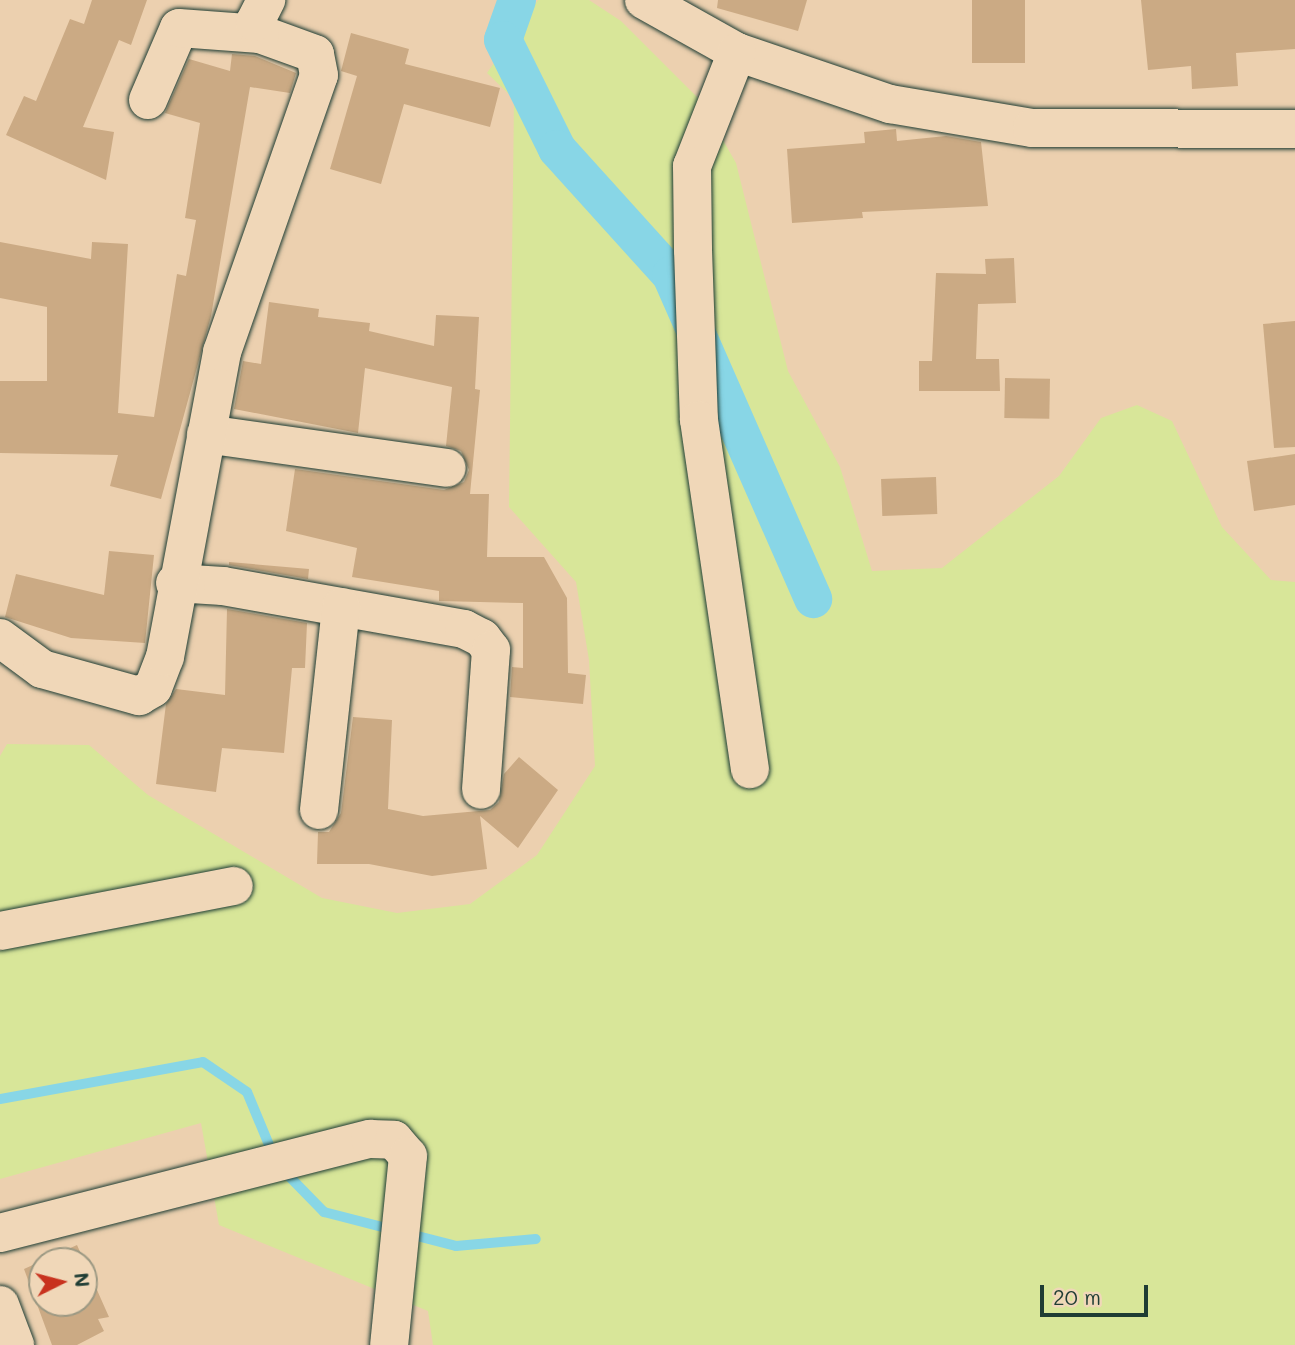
<!DOCTYPE html>
<html>
<head>
<meta charset="utf-8">
<style>
	body { margin:0 }
	#map { position:relative; width:1295px; height:1345px; overflow:hidden; background:#ecd0af; font-family:Mali,sans-serif }
	div>[style] { position:absolute }
	[style*='--x'] { left:calc(var(--x)*1px); top:calc(var(--y)*1px); width:calc(var(--w)*1px); rotate:calc(var(--a)*1deg) }
	.green>* { inset:0; background:#d8e699 }
	.stream>* { height:10px; margin:-5px; padding:0 5px; transform-origin:5px; border-radius:5px; background:#88d6e6 }
	.canal>* { height:38px; margin:-19px; padding:0 19px; transform-origin:19px; border-radius:19px; background:#88d6e6 }
	.building>* { inset:0; background:#cbaa84; transform-origin:0 0 }
	.roads { filter:drop-shadow(0 0 2px #1f3d34) drop-shadow(0 0 2px #1f3d34) }
	.minor>* { height:38px; margin:-19px; padding:0 19px; transform-origin:19px; border-radius:19px; background:#f0d7b8 }
	span { translate:-50% -50%; white-space:nowrap; text-align:center; line-height:1.15; -webkit-text-stroke:7px #f0d7b8; paint-order:stroke }
	.north { position:absolute; left:28px; top:1247px; width:70px; height:70px; box-sizing:border-box; background:#f0d7b8; border:2px solid #9c9983; border-radius:50%; rotate:84deg; font-size:19px; font-weight:700; line-height:28px; text-align:center; color:#1f3d34 }
	.north::after { content:''; display:block; margin:auto; width:24px; height:32px; background:#c8321e; clip-path:polygon(50% 0,100% 100%,50% 72%,0 100%) }
	.scale { position:absolute; left:1040px; top:1285px; width:108px; height:32px; box-sizing:border-box; border:4px solid #1f3d34; border-top:0; padding-left:9px; font-size:21px; line-height:24px; white-space:nowrap; color:#1f3d34; -webkit-text-stroke:5px #f0d7b8; paint-order:stroke }
</style>
</head>
<body>
<div id="map">
	<div class="green">
		<i style="clip-path:polygon(538px 0,589px 0,621px 21px,700px 100px,736px 163px,788px 371px,840px 467px,872px 571px,942px 568px,1059px 476px,1101px 418px,1137px 405px,1172px 421px,1222px 527px,1271px 580px,1295px 582px,1295px 1345px,433px 1345px,428px 1311px,219px 1225px,201px 1123px,0 1179px,0 756px,7px 744px,89px 745px,148px 795px,322px 898px,397px 913px,470px 904px,537px 855px,595px 766px,589px 660px,576px 582px,509px 507px,514px 99px,487px 73px)"></i>
	</div>
	<div class="stream">
		<i style="--x:0;--y:1099;--w:206;--a:-10.3"></i>
		<i style="--x:203;--y:1062;--w:53;--a:34.3"></i>
		<i style="--x:247;--y:1092;--w:70;--a:67.4"></i>
		<i style="--x:283;--y:1170;--w:59;--a:45.7"></i>
		<i style="--x:324;--y:1212;--w:136;--a:14.4"></i>
		<i style="--x:456;--y:1246;--w:80;--a:-5"></i>
	</div>
	<div class="canal">
		<i style="--x:517;--y:0;--w:42;--a:109.3"></i>
		<i style="--x:503;--y:40;--w:122;--a:63.6"></i>
		<i style="--x:557;--y:149;--w:170;--a:47.9"></i>
		<i style="--x:671;--y:275;--w:354;--a:66.3"></i>
	</div>
	<div class="building">
		<i style="clip-path:polygon(92px 0,147px 0,131px 45px,119px 40px,83px 127px,114px 132px,106px 180px,6px 135px,24px 96px,36px 101px,70px 19px,84px 24px)"></i>
		<i style="clip-path:polygon(718px 0,807px 0,798px 31px,717px 8px)"></i>
		<i style="left:972px;top:0;width:53px;height:63px"></i>
		<i style="clip-path:polygon(1141px 0,1295px 0,1295px 49px,1236px 53px,1238px 86px,1192px 89px,1191px 66px,1148px 70px)"></i>
		<i style="clip-path:polygon(351px 33px,409px 49px,405px 64px,500px 88px,490px 127px,404px 104px,381px 184px,330px 169px,357px 76px,341px 71px)"></i>
		<i style="clip-path:polygon(232px 54px,255px 56px,296px 73px,290px 93px,250px 87px,211px 316px,161px 499px,110px 486px,118px 455px,0 453px,0 381px,47px 381px,47px 307px,0 298px,0 242px,91px 259px,92px 242px,128px 244px,118px 413px,154px 417px,177px 274px,186px 276px,196px 220px,185px 218px,200px 123px,165px 113px,189px 59px,230px 71px)"></i>
		<i style="clip-path:polygon(896px 129px,897px 141px,946px 136px,981px 142px,988px 206px,862px 212px,863px 218px,792px 223px,787px 149px,865px 143px,864px 132px)"></i>
		<i style="clip-path:polygon(1014px 258px,1016px 303px,978px 304px,976px 359px,999px 359px,1000px 391px,919px 391px,919px 361px,932px 361px,936px 273px,986px 274px,985px 259px)"></i>
		<i style="clip-path:polygon(269px 302px,319px 309px,318px 317px,370px 323px,369px 331px,434px 346px,436px 315px,479px 317px,475px 389px,480px 390px,470px 494px,489px 494px,487px 557px,544px 557px,567px 598px,568px 673px,586px 675px,583px 704px,510px 697px,512px 667px,523px 668px,523px 603px,439px 601px,439px 591px,352px 577px,357px 548px,286px 531px,295px 469px,444px 490px,464px 482px,469px 470px,461px 451px,446px 446px,452px 387px,365px 368px,358px 433px,234px 409px,243px 361px,261px 364px)"></i>
		<i style="clip-path:polygon(1295px 321px,1295px 447px,1274px 448px,1263px 324px)"></i>
		<i style="left:1005px;top:378px;width:45px;height:40px;rotate:1deg"></i>
		<i style="clip-path:polygon(1295px 454px,1295px 505px,1254px 511px,1247px 461px)"></i>
		<i style="left:936px;top:477px;width:37px;height:55px;rotate:88deg"></i>
		<i style="clip-path:polygon(109px 551px,154px 555px,145px 643px,71px 638px,5px 617px,16px 574px,104px 595px)"></i>
		<i style="clip-path:polygon(229px 562px,309px 569px,308px 579px,229px 565px)"></i>
		<i style="clip-path:polygon(227px 609px,307px 623px,305px 668px,292px 668px,284px 753px,222px 748px,216px 792px,156px 784px,166px 704px,176px 689px,225px 695px)"></i>
		<i style="clip-path:polygon(353px 717px,392px 720px,388px 809px,423px 816px,490px 810px,499px 802px,504px 774px,519px 757px,558px 790px,518px 848px,480px 816px,487px 869px,432px 876px,369px 864px,317px 864px,318px 832px,329px 832px,341px 813px)"></i>
		<i style="clip-path:polygon(evenodd,77px 1245px,109px 1317px,98px 1319px,104px 1331px,77px 1345px,52px 1345px,24px 1269px,77px 1245px,42px 1261px,84px 1261px,84px 1303px,42px 1303px,42px 1261px)"></i>
	</div>
	<div class="roads">
		<div class="minor">
			<i style="--x:644;--y:0;--w:107;--a:29.2"></i>
			<i style="--x:737;--y:52;--w:162;--a:18.8"></i>
			<i style="--x:890;--y:104;--w:144;--a:9.6"></i>
			<i style="--x:1032;--y:128;--w:263;--a:0.2"></i>
			<i style="--x:737;--y:52;--w:123;--a:111.5"></i>
			<i style="--x:692;--y:166;--w:84;--a:89.3"></i>
			<i style="--x:693;--y:250;--w:170;--a:88"></i>
			<i style="--x:699;--y:420;--w:353;--a:81.7"></i>
			<i style="--x:148;--y:100;--w:78;--a:-66.7"></i>
			<i style="--x:179;--y:28;--w:81;--a:4.2"></i>
			<i style="--x:206;--y:434;--w:243;--a:8"></i>
			<i style="--x:175;--y:583;--w:48;--a:3.6"></i>
			<i style="--x:223;--y:586;--w:245;--a:10.1"></i>
			<i style="--x:464;--y:629;--w:20;--a:27"></i>
			<i style="--x:482;--y:638;--w:15;--a:53"></i>
			<i style="--x:491;--y:650;--w:140;--a:94.1"></i>
			<i style="--x:0;--y:638;--w:52;--a:36.4"></i>
			<i style="--x:42;--y:669;--w:101;--a:15.6"></i>
			<i style="--x:139;--y:696;--w:16;--a:-30"></i>
			<i style="--x:153;--y:688;--w:33;--a:-69"></i>
			<i style="--x:165;--y:657;--w:310;--a:-79.4"></i>
			<i style="--x:222;--y:352;--w:293;--a:-70.7"></i>
			<i style="--x:319;--y:75;--w:21;--a:-101"></i>
			<i style="--x:315;--y:54;--w:59;--a:-160"></i>
			<i style="--x:260;--y:34;--w:13;--a:-113"></i>
			<i style="--x:255;--y:22;--w:25;--a:-63"></i>
			<i style="--x:319;--y:810;--w:204;--a:-83.8"></i>
			<i style="--x:0;--y:931;--w:238;--a:-10.9"></i>
			<i style="--x:0;--y:1233;--w:382;--a:-14.3"></i>
			<i style="--x:370;--y:1139;--w:24;--a:2"></i>
			<i style="--x:394;--y:1140;--w:21;--a:49"></i>
			<i style="--x:408;--y:1156;--w:190;--a:95.7"></i>
			<i style="--x:0;--y:1305;--w:43;--a:69.4"></i>
		</div>
	</div>
	<div class="north">N</div>
	<div class="scale">20 m</div>
</div>
</body>
</html>
